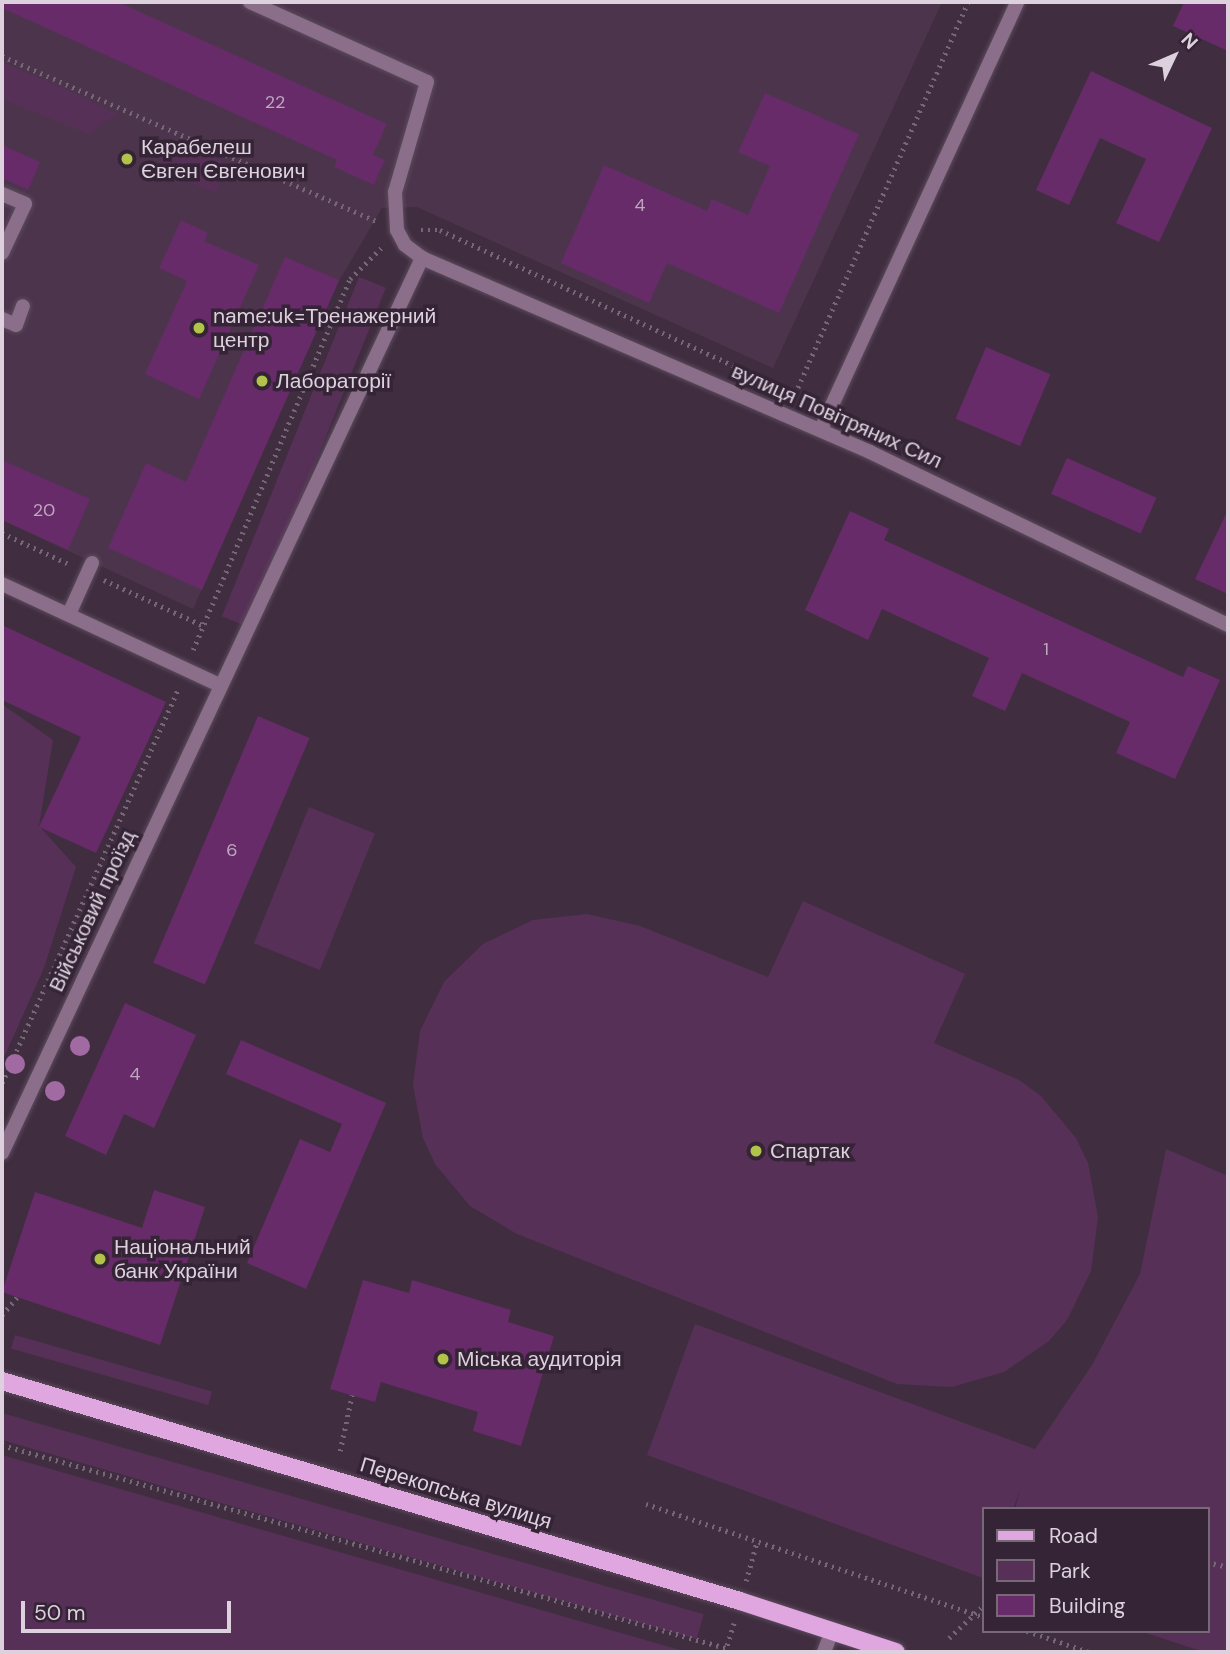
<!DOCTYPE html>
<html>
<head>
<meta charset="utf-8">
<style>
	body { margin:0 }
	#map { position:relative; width:1230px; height:1654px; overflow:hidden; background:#402e40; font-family:"DM Sans",sans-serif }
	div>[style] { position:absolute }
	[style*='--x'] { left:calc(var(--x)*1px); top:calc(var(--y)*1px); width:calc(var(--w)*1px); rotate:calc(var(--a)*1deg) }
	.built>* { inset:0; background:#4c354c }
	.green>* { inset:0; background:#563057; transform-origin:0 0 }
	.building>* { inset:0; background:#662b68; transform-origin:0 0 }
	.path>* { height:4.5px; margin-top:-2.25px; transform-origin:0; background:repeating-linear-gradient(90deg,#766776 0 2px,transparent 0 7px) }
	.roads { filter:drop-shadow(0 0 2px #5c4b5c) drop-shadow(0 0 2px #5c4b5c) }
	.lane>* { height:14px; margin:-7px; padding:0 7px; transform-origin:7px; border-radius:7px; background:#8a6e8a }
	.street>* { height:14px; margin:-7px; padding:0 7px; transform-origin:7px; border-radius:7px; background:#8a6e8a }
	.primary>* { height:18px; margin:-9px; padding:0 9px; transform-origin:9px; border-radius:9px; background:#dfa6df }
	.trees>* { width:20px; height:20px; margin:-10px; border-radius:50%; background:#a16aa2 }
	.dots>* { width:19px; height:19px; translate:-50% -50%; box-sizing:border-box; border:4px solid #352436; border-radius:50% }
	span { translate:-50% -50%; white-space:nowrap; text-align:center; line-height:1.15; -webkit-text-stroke:7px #352436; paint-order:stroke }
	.number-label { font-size:18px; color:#bea8bf }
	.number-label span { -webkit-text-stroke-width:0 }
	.poi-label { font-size:21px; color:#dcd1dc }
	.left { translate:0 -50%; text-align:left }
	.street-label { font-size:21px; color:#dcd1dc }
	.frame { position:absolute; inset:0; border:4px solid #dcd1dc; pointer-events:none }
	.legend { position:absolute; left:982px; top:1507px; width:228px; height:126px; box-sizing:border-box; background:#352436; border:2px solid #786978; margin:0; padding:9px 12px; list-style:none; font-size:21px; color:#dcd1dc }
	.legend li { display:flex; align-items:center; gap:14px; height:35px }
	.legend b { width:35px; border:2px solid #786978 }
	.north { position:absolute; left:1139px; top:21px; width:70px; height:70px; -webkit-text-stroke:5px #352436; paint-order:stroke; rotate:46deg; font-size:19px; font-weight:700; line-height:28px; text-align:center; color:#dcd1dc }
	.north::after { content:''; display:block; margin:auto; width:24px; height:32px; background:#dcd1dc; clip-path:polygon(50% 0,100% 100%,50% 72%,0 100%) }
	.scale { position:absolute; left:21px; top:1601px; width:210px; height:32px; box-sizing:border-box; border:4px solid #dcd1dc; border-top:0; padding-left:9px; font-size:21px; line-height:24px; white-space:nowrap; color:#dcd1dc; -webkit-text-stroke:5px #352436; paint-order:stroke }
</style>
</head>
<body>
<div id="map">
	<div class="built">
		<i style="clip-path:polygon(2px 2px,942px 2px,773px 368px,417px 207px,382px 208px,339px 281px,193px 609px,2px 520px)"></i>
	</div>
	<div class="green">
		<i style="clip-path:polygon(2px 62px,76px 94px,117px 114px,88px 134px,2px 99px)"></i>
		<i style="clip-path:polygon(181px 139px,226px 164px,216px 193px,164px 172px,159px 148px)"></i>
		<i style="left:359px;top:277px;width:29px;height:366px;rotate:22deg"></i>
		<i style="clip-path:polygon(2px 704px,53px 740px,39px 826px,76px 867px,44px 968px,2px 1062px)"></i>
		<i style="left:309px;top:807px;width:71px;height:147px;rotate:22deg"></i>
		<i style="clip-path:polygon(803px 901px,965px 974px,934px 1043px,1019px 1080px,1041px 1096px,1076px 1138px,1088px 1163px,1098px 1217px,1091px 1271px,1067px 1320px,1049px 1341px,1004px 1372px,952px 1387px,897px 1384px,517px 1234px,470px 1206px,435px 1164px,423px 1138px,413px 1085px,420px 1031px,444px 982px,483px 944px,533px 920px,587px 914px,640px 926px,768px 977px)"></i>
		<i style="clip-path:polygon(1166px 1149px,1228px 1176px,1228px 1652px,1204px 1652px,1140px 1631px,1207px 1631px,1207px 1509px,1015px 1509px,1020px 1490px,1013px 1509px,983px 1509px,983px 1578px,647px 1455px,695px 1324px,1035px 1449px,1092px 1365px,1140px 1274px)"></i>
		<i style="left:15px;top:1335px;width:205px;height:14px;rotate:16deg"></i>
		<i style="left:2px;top:1413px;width:730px;height:26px;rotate:16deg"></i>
		<i style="clip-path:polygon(2px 1455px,680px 1650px,681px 1652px,2px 1652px)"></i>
	</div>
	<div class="building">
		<i style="clip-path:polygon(2px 2px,118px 2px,387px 124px,373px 155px,385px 160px,377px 177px,374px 185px,334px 167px,337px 160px,2px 8px)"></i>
		<i style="clip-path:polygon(1184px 2px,1228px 2px,1228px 51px,1173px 26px)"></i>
		<i style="clip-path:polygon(1091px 71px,1212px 128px,1159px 242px,1116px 223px,1146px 159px,1100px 138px,1069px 205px,1036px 190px)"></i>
		<i style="clip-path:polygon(765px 93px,859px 134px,779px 313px,667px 263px,649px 303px,561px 263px,604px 165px,707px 211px,712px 199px,748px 215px,770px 166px,738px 152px)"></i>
		<i style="clip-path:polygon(2px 145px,40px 162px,28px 190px,2px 178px)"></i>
		<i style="clip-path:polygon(181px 220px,208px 233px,204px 241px,259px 265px,199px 399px,145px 374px,187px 281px,159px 268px)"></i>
		<i style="clip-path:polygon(285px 257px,339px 280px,202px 590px,108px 548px,146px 463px,186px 482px)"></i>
		<i style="left:986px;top:347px;width:70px;height:78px;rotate:23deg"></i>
		<i style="left:1067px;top:458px;width:98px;height:39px;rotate:24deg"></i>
		<i style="clip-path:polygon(2px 460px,90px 499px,68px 550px,2px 520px)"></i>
		<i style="clip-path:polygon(850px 511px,889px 529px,884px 540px,1183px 677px,1188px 666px,1220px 680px,1175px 779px,1116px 753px,1130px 722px,1022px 673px,1005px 711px,972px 696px,989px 658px,882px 609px,868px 640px,805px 610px)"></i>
		<i style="clip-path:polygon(1226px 514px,1228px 515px,1228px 594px,1195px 579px)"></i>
		<i style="clip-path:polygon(2px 625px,166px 702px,96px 853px,39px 827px,81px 737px,2px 700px)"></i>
		<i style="left:258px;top:716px;width:56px;height:268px;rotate:23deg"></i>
		<i style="clip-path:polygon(125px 1003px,196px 1035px,154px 1128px,124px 1114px,106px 1155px,65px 1136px)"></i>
		<i style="clip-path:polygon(241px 1040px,386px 1103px,306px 1289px,247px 1263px,300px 1139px,330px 1152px,342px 1124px,226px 1074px)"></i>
		<i style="clip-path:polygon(154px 1190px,205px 1207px,160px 1345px,2px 1292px,35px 1192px,142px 1228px)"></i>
		<i style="clip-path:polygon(363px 1280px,409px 1293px,412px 1280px,511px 1310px,508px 1322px,554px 1336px,521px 1446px,473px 1431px,478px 1412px,381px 1382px,375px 1402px,330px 1389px)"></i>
	</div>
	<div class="path">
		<i style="--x:2;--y:56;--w:409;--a:23.8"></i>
		<i style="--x:421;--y:230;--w:19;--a:0"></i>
		<i style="--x:440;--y:230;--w:382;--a:24.8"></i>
		<i style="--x:795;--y:394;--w:428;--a:-66.2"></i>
		<i style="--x:2;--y:533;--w:76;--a:24.9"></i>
		<i style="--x:104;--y:580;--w:108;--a:24.7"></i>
		<i style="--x:193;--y:650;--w:403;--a:-67.1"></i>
		<i style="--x:350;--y:279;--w:47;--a:-45"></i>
		<i style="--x:2;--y:1083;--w:433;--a:-65.9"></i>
		<i style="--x:2;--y:1315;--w:23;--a:-50"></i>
		<i style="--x:2;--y:1445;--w:752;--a:15.66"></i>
		<i style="--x:340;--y:1451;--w:57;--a:-77.9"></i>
		<i style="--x:646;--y:1504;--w:355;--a:18.5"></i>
		<i style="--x:1207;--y:1562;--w:22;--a:13"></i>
		<i style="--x:746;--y:1581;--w:41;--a:-74.6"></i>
		<i style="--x:1027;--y:1631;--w:65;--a:18.7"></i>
		<i style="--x:949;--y:1638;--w:47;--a:-43.3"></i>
		<i style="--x:725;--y:1652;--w:30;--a:-73"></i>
	</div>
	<div class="roads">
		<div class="lane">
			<i style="--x:250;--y:2;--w:194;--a:24.3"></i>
			<i style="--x:427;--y:82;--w:115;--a:106.2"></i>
			<i style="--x:395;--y:192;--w:38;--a:87"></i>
			<i style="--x:397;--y:230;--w:17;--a:62"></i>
			<i style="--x:405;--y:245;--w:21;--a:37"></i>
			<i style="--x:2;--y:194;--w:25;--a:23"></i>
			<i style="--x:25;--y:204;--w:54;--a:115.1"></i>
			<i style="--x:2;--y:319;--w:15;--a:23"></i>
			<i style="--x:16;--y:325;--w:20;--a:-70"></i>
			<i style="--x:69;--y:614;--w:56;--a:-65.7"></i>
		</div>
		<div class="street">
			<i style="--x:821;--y:429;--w:470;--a:-65.3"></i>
			<i style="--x:2;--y:584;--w:240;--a:24.9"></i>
			<i style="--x:2;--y:1153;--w:989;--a:-64.86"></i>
			<i style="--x:422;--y:258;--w:488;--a:23.4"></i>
			<i style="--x:870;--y:452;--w:398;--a:25.8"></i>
			<i style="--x:824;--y:1652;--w:22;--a:-69"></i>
		</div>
		<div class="primary">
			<i style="--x:2;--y:1381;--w:770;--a:16.6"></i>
			<i style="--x:740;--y:1601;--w:164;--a:18.1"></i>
		</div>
	</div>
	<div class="trees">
		<i style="left:80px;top:1046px"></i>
		<i style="left:15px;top:1064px"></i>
		<i style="left:55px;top:1091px"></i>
	</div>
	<div class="dots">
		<i style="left:127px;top:159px;background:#b3c24b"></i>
		<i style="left:199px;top:328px;background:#b3c24b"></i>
		<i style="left:262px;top:381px;background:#b3c24b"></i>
		<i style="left:756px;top:1151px;background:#b3c24b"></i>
		<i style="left:100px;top:1259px;background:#b3c24b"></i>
		<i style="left:443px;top:1359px;background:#b3c24b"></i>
	</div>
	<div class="number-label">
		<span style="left:275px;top:102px">22</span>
		<span style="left:640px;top:205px">4</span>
		<span style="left:44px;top:510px">20</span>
		<span style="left:1046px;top:649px">1</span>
		<span style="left:232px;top:850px">6</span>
		<span style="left:135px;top:1074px">4</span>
	</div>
	<div class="poi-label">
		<span class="left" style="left:141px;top:159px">Карабелеш<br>Євген Євгенович</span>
		<span class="left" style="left:213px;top:328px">name:uk=Тренажерний<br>центр</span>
		<span class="left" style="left:276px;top:381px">Лабораторії</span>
		<span class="left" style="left:770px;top:1151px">Спартак</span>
		<span class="left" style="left:114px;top:1259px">Національний<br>банк України</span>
		<span class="left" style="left:457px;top:1359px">Міська аудиторія</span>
	</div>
	<div class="street-label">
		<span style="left:837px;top:416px;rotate:24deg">вулиця Повітряних Сил</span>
		<span style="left:92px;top:911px;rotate:-65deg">Військовий проїзд</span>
		<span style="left:456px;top:1493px;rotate:17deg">Перекопська вулиця</span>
	</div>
	<div class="frame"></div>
	<ul class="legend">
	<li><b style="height:9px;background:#dfa6df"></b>Road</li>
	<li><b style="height:19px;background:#563057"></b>Park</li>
	<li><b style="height:19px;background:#662b68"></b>Building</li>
	</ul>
	<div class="north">N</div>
	<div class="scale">50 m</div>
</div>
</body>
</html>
